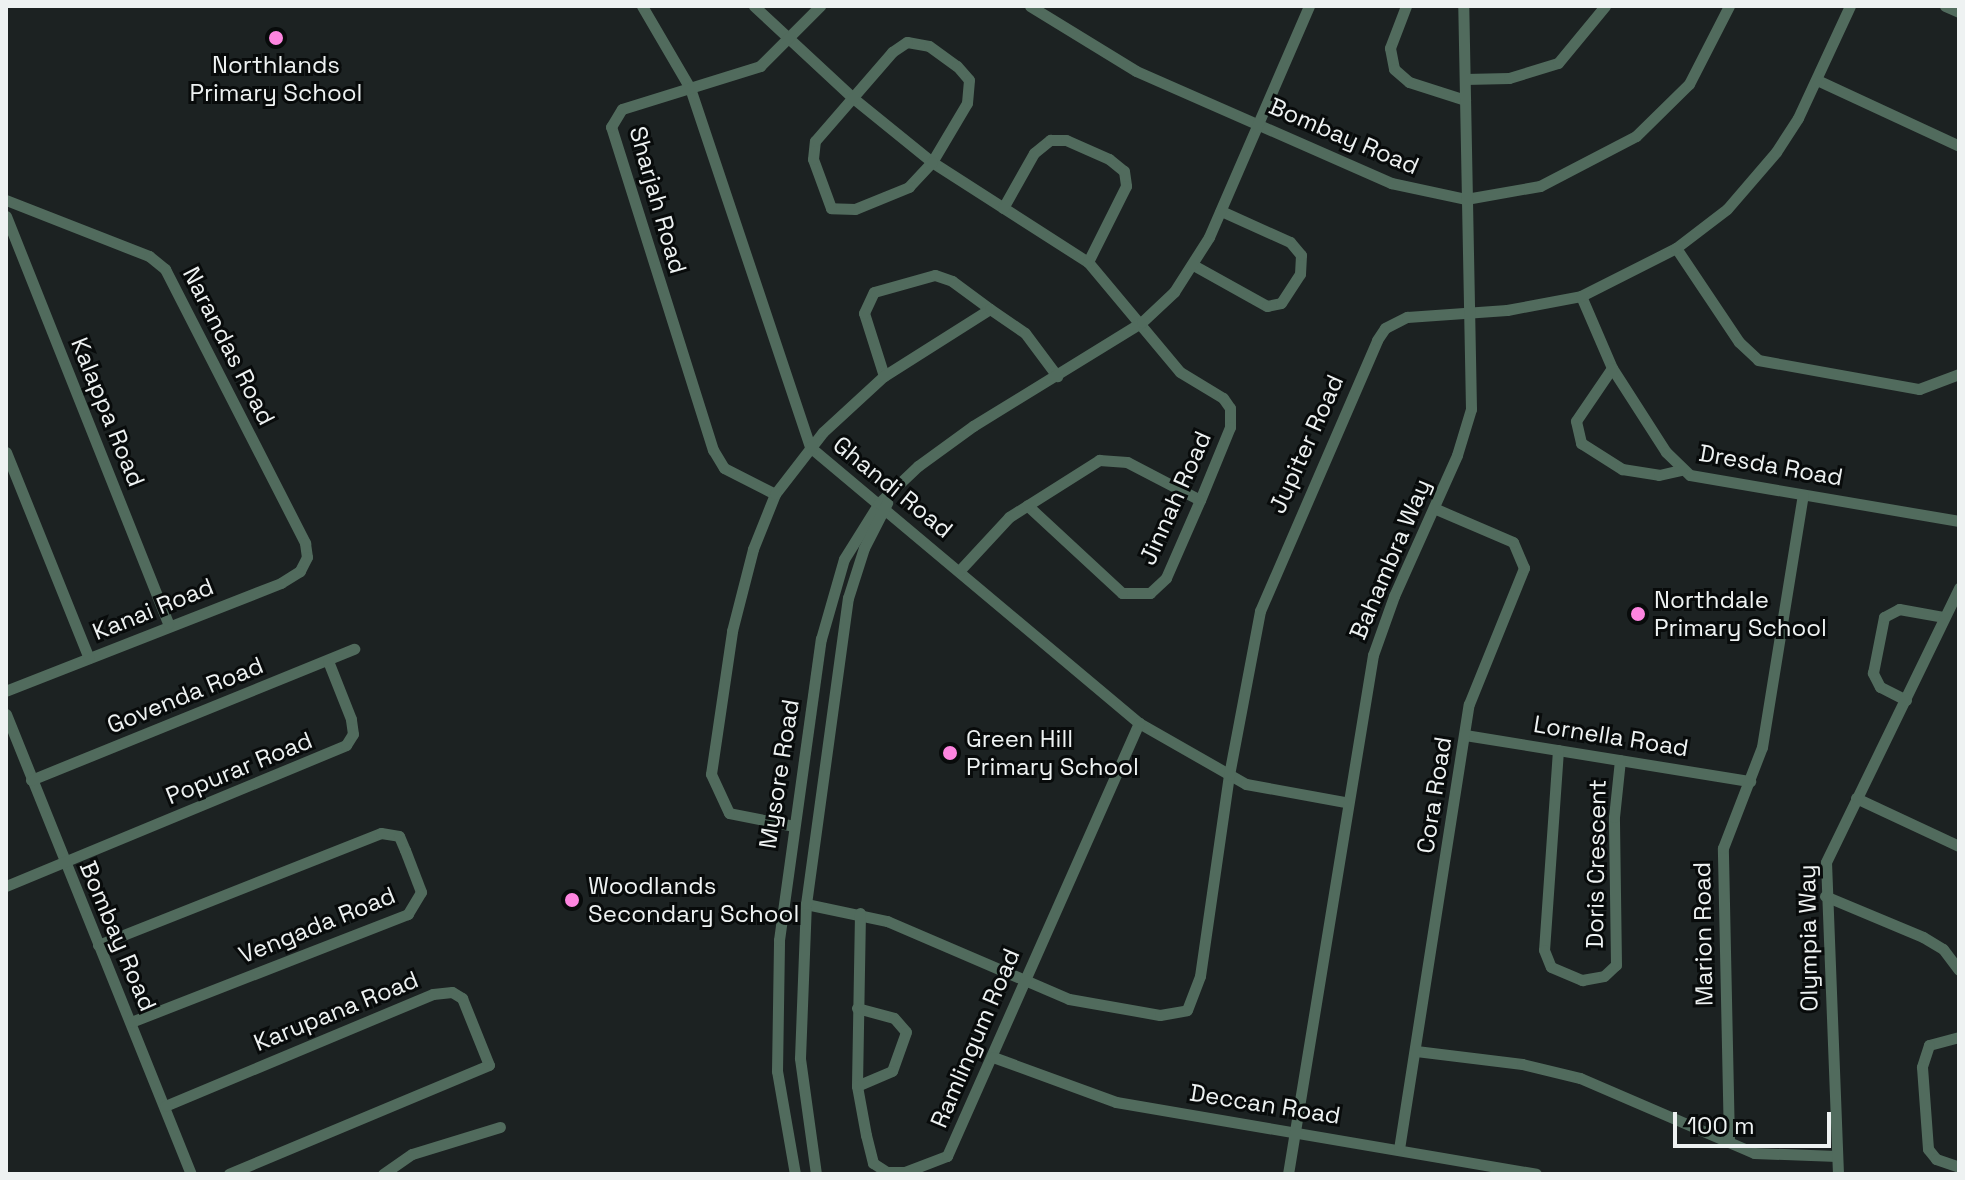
<!DOCTYPE html>
<html>
<head>
<meta charset="utf-8">
<style>
	body { margin:0 }
	#map { position:relative; width:1965px; height:1180px; overflow:hidden; background:#1c2222; font-family:"Space Grotesk",sans-serif }
	div>[style] { position:absolute }
	[style*='--x'] { left:calc(var(--x)*1px); top:calc(var(--y)*1px); width:calc(var(--w)*1px); rotate:calc(var(--a)*1deg) }
	.minor>* { height:11px; margin:-5.5px; padding:0 5.5px; transform-origin:5.5px; border-radius:5.5px; background:#516b5d }
	.dots>* { width:22px; height:22px; translate:-50% -50%; box-sizing:border-box; border:4px solid #080b0b; border-radius:50% }
	span { translate:-50% -50%; white-space:nowrap; text-align:center; line-height:1.15; -webkit-text-stroke:6px #080b0b; paint-order:stroke }
	.poi-label { font-size:24px; color:#eef2f2 }
	.left { translate:0 -50%; text-align:left }
	.street-label { font-size:24px; color:#eef2f2 }
	.frame { position:absolute; inset:0; border:8px solid #eef2f2; pointer-events:none }
	.scale { position:absolute; left:1673px; top:1112px; width:158px; height:36px; box-sizing:border-box; border:4px solid #eef2f2; border-top:0; padding-left:10px; font-size:24px; line-height:28px; white-space:nowrap; color:#eef2f2; -webkit-text-stroke:6px #080b0b; paint-order:stroke }
</style>
</head>
<body>
<div id="map">
	<div class="minor">
		<i style="--x:642;--y:6;--w:95;--a:59.7"></i>
		<i style="--x:690;--y:88;--w:379;--a:71.5"></i>
		<i style="--x:810;--y:447;--w:429;--a:40"></i>
		<i style="--x:1139;--y:723;--w:123;--a:29.7"></i>
		<i style="--x:1246;--y:784;--w:101;--a:10.3"></i>
		<i style="--x:754;--y:6;--w:135;--a:42.9"></i>
		<i style="--x:853;--y:98;--w:102;--a:39"></i>
		<i style="--x:932;--y:162;--w:185;--a:32.7"></i>
		<i style="--x:1088;--y:262;--w:143;--a:50.1"></i>
		<i style="--x:1180;--y:372;--w:50;--a:31.2"></i>
		<i style="--x:1223;--y:398;--w:12;--a:55"></i>
		<i style="--x:1230;--y:408;--w:19;--a:90"></i>
		<i style="--x:1230;--y:427;--w:79;--a:112.3"></i>
		<i style="--x:1200;--y:500;--w:85;--a:113.6"></i>
		<i style="--x:1166;--y:578;--w:22;--a:137"></i>
		<i style="--x:1150;--y:593;--w:28;--a:180"></i>
		<i style="--x:1122;--y:593;--w:129;--a:-137.2"></i>
		<i style="--x:1030;--y:6;--w:124;--a:31.5"></i>
		<i style="--x:1136;--y:71;--w:279;--a:23.7"></i>
		<i style="--x:1391;--y:183;--w:77;--a:12"></i>
		<i style="--x:1466;--y:199;--w:75;--a:-10"></i>
		<i style="--x:1540;--y:186;--w:108;--a:-27.5"></i>
		<i style="--x:1636;--y:136;--w:74;--a:-44.5"></i>
		<i style="--x:1689;--y:84;--w:88;--a:-62.9"></i>
		<i style="--x:1406;--y:6;--w:45;--a:110.9"></i>
		<i style="--x:1390;--y:48;--w:21;--a:79"></i>
		<i style="--x:1394;--y:69;--w:20;--a:41"></i>
		<i style="--x:1409;--y:82;--w:59;--a:17.8"></i>
		<i style="--x:1945;--y:6;--w:15;--a:23"></i>
		<i style="--x:907;--y:42;--w:22;--a:10"></i>
		<i style="--x:929;--y:46;--w:34;--a:36"></i>
		<i style="--x:957;--y:66;--w:18;--a:49"></i>
		<i style="--x:969;--y:80;--w:23;--a:95"></i>
		<i style="--x:967;--y:103;--w:69;--a:120.7"></i>
		<i style="--x:932;--y:162;--w:34;--a:133"></i>
		<i style="--x:909;--y:187;--w:58;--a:157.8"></i>
		<i style="--x:855;--y:209;--w:24;--a:-178"></i>
		<i style="--x:831;--y:208;--w:52;--a:-110.2"></i>
		<i style="--x:813;--y:159;--w:18;--a:-84"></i>
		<i style="--x:815;--y:141;--w:118;--a:-49.1"></i>
		<i style="--x:892;--y:52;--w:18;--a:-34"></i>
		<i style="--x:1465;--y:79;--w:44;--a:-1.3"></i>
		<i style="--x:1509;--y:78;--w:51;--a:-17"></i>
		<i style="--x:1558;--y:63;--w:74;--a:-50.5"></i>
		<i style="--x:1817;--y:80;--w:157;--a:24.9"></i>
		<i style="--x:6;--y:200;--w:154;--a:21.4"></i>
		<i style="--x:149;--y:256;--w:21;--a:39"></i>
		<i style="--x:165;--y:269;--w:308;--a:62.9"></i>
		<i style="--x:305;--y:543;--w:14;--a:82"></i>
		<i style="--x:307;--y:557;--w:16;--a:117"></i>
		<i style="--x:300;--y:571;--w:22;--a:148"></i>
		<i style="--x:281;--y:583;--w:295;--a:158.6"></i>
		<i style="--x:1003;--y:208;--w:63;--a:-60.6"></i>
		<i style="--x:1034;--y:153;--w:21;--a:-39"></i>
		<i style="--x:1050;--y:140;--w:16;--a:0"></i>
		<i style="--x:1066;--y:140;--w:47;--a:23.8"></i>
		<i style="--x:1109;--y:159;--w:19;--a:39"></i>
		<i style="--x:1124;--y:171;--w:15;--a:82"></i>
		<i style="--x:1126;--y:186;--w:85;--a:116.6"></i>
		<i style="--x:6;--y:216;--w:439;--a:68.3"></i>
		<i style="--x:1676;--y:248;--w:113;--a:56.2"></i>
		<i style="--x:1739;--y:342;--w:26;--a:43"></i>
		<i style="--x:1758;--y:360;--w:164;--a:10.2"></i>
		<i style="--x:1919;--y:389;--w:43;--a:-20.6"></i>
		<i style="--x:1195;--y:266;--w:82;--a:29.1"></i>
		<i style="--x:1267;--y:306;--w:14;--a:-12"></i>
		<i style="--x:1281;--y:303;--w:35;--a:-57"></i>
		<i style="--x:1300;--y:274;--w:19;--a:-87"></i>
		<i style="--x:1301;--y:255;--w:17;--a:-130"></i>
		<i style="--x:1290;--y:242;--w:76;--a:-155.8"></i>
		<i style="--x:1581;--y:296;--w:78;--a:66.7"></i>
		<i style="--x:1612;--y:368;--w:100;--a:57.3"></i>
		<i style="--x:1666;--y:452;--w:33;--a:44"></i>
		<i style="--x:1690;--y:475;--w:273;--a:9.7"></i>
		<i style="--x:1612;--y:368;--w:64;--a:124.2"></i>
		<i style="--x:1576;--y:421;--w:23;--a:77"></i>
		<i style="--x:1581;--y:443;--w:49;--a:32.4"></i>
		<i style="--x:1622;--y:469;--w:37;--a:9"></i>
		<i style="--x:1659;--y:475;--w:23;--a:-13"></i>
		<i style="--x:884;--y:376;--w:66;--a:-107.6"></i>
		<i style="--x:864;--y:313;--w:23;--a:-65"></i>
		<i style="--x:874;--y:292;--w:63;--a:-15.6"></i>
		<i style="--x:935;--y:275;--w:18;--a:19"></i>
		<i style="--x:952;--y:281;--w:47;--a:36.4"></i>
		<i style="--x:6;--y:452;--w:222;--a:68.1"></i>
		<i style="--x:775;--y:494;--w:57;--a:-153"></i>
		<i style="--x:724;--y:468;--w:21;--a:-121"></i>
		<i style="--x:713;--y:450;--w:339;--a:-107.5"></i>
		<i style="--x:611;--y:127;--w:21;--a:-59"></i>
		<i style="--x:622;--y:109;--w:145;--a:-17.3"></i>
		<i style="--x:760;--y:66;--w:85;--a:-45"></i>
		<i style="--x:960;--y:570;--w:72;--a:-47.2"></i>
		<i style="--x:1009;--y:517;--w:107;--a:-32.3"></i>
		<i style="--x:1099;--y:460;--w:28;--a:4"></i>
		<i style="--x:1127;--y:462;--w:82;--a:27.5"></i>
		<i style="--x:1906;--y:700;--w:29;--a:-153"></i>
		<i style="--x:1880;--y:687;--w:16;--a:-117"></i>
		<i style="--x:1873;--y:673;--w:57;--a:-78.9"></i>
		<i style="--x:1884;--y:617;--w:17;--a:-28"></i>
		<i style="--x:1899;--y:609;--w:46;--a:10.1"></i>
		<i style="--x:6;--y:714;--w:496;--a:68.1"></i>
		<i style="--x:1465;--y:735;--w:289;--a:9.2"></i>
		<i style="--x:1558;--y:750;--w:200;--a:94"></i>
		<i style="--x:1544;--y:950;--w:18;--a:68"></i>
		<i style="--x:1551;--y:967;--w:34;--a:23"></i>
		<i style="--x:1582;--y:980;--w:22;--a:-10"></i>
		<i style="--x:1604;--y:976;--w:16;--a:-43"></i>
		<i style="--x:1616;--y:965;--w:148;--a:-90.8"></i>
		<i style="--x:1614;--y:817;--w:57;--a:-84"></i>
		<i style="--x:31;--y:780;--w:349;--a:-22.1"></i>
		<i style="--x:1856;--y:798;--w:114;--a:25"></i>
		<i style="--x:794;--y:826;--w:66;--a:-168.7"></i>
		<i style="--x:729;--y:813;--w:43;--a:-114.8"></i>
		<i style="--x:711;--y:774;--w:145;--a:-81.6"></i>
		<i style="--x:732;--y:631;--w:85;--a:-75.6"></i>
		<i style="--x:753;--y:549;--w:59;--a:-68.2"></i>
		<i style="--x:775;--y:494;--w:78;--a:-52.3"></i>
		<i style="--x:823;--y:432;--w:83;--a:-42.6"></i>
		<i style="--x:884;--y:376;--w:125;--a:-32.3"></i>
		<i style="--x:990;--y:309;--w:42;--a:34.4"></i>
		<i style="--x:1025;--y:333;--w:54;--a:53.3"></i>
		<i style="--x:6;--y:886;--w:368;--a:-22.5"></i>
		<i style="--x:346;--y:745;--w:13;--a:-58"></i>
		<i style="--x:353;--y:734;--w:15;--a:-98"></i>
		<i style="--x:351;--y:719;--w:62;--a:-111.6"></i>
		<i style="--x:1825;--y:896;--w:106;--a:22.7"></i>
		<i style="--x:1923;--y:937;--w:23;--a:31"></i>
		<i style="--x:1943;--y:949;--w:26;--a:53"></i>
		<i style="--x:806;--y:904;--w:83;--a:11.9"></i>
		<i style="--x:887;--y:921;--w:198;--a:23.2"></i>
		<i style="--x:1069;--y:999;--w:92;--a:10"></i>
		<i style="--x:1160;--y:1015;--w:27;--a:-10"></i>
		<i style="--x:1187;--y:1010;--w:36;--a:-69"></i>
		<i style="--x:1200;--y:976;--w:203;--a:-81.8"></i>
		<i style="--x:1229;--y:775;--w:167;--a:-79.3"></i>
		<i style="--x:1260;--y:611;--w:295;--a:-66.6"></i>
		<i style="--x:1377;--y:340;--w:14;--a:-56"></i>
		<i style="--x:1385;--y:328;--w:25;--a:-27"></i>
		<i style="--x:1407;--y:317;--w:100;--a:-4"></i>
		<i style="--x:1507;--y:310;--w:75;--a:-10.7"></i>
		<i style="--x:1581;--y:296;--w:106;--a:-26.8"></i>
		<i style="--x:1676;--y:248;--w:64;--a:-37.4"></i>
		<i style="--x:1727;--y:209;--w:75;--a:-49.3"></i>
		<i style="--x:1776;--y:152;--w:40;--a:-57.1"></i>
		<i style="--x:1798;--y:118;--w:123;--a:-65.1"></i>
		<i style="--x:860;--y:913;--w:173;--a:91"></i>
		<i style="--x:857;--y:1086;--w:50;--a:79.6"></i>
		<i style="--x:866;--y:1135;--w:29;--a:76"></i>
		<i style="--x:873;--y:1163;--w:17;--a:33"></i>
		<i style="--x:887;--y:1172;--w:18;--a:0"></i>
		<i style="--x:905;--y:1172;--w:45;--a:-20.9"></i>
		<i style="--x:947;--y:1156;--w:474;--a:-66.1"></i>
		<i style="--x:98;--y:945;--w:304;--a:-21.6"></i>
		<i style="--x:381;--y:833;--w:18;--a:9"></i>
		<i style="--x:399;--y:836;--w:15;--a:67"></i>
		<i style="--x:405;--y:850;--w:45;--a:69.1"></i>
		<i style="--x:421;--y:892;--w:26;--a:121"></i>
		<i style="--x:408;--y:914;--w:297;--a:158.7"></i>
		<i style="--x:857;--y:1008;--w:38;--a:15"></i>
		<i style="--x:894;--y:1018;--w:18;--a:49"></i>
		<i style="--x:906;--y:1032;--w:41;--a:109.7"></i>
		<i style="--x:892;--y:1071;--w:38;--a:157"></i>
		<i style="--x:1959;--y:1037;--w:31;--a:165"></i>
		<i style="--x:1929;--y:1045;--w:23;--a:108"></i>
		<i style="--x:1922;--y:1067;--w:82;--a:85.8"></i>
		<i style="--x:1928;--y:1149;--w:13;--a:51"></i>
		<i style="--x:1936;--y:1159;--w:24;--a:19"></i>
		<i style="--x:1416;--y:1051;--w:107;--a:7"></i>
		<i style="--x:1522;--y:1064;--w:60;--a:13.6"></i>
		<i style="--x:1580;--y:1078;--w:189;--a:23.3"></i>
		<i style="--x:1754;--y:1153;--w:83;--a:2.1"></i>
		<i style="--x:993;--y:1057;--w:131;--a:20.1"></i>
		<i style="--x:1116;--y:1102;--w:426;--a:9.7"></i>
		<i style="--x:165;--y:1106;--w:290;--a:-22.7"></i>
		<i style="--x:433;--y:994;--w:19;--a:-6"></i>
		<i style="--x:452;--y:992;--w:12;--a:31"></i>
		<i style="--x:462;--y:998;--w:72;--a:68.1"></i>
		<i style="--x:489;--y:1065;--w:282;--a:157.3"></i>
		<i style="--x:1729;--y:1142;--w:294;--a:-91.2"></i>
		<i style="--x:1723;--y:848;--w:108;--a:-68.9"></i>
		<i style="--x:1762;--y:747;--w:255;--a:-80.8"></i>
		<i style="--x:1399;--y:1149;--w:450;--a:-81.1"></i>
		<i style="--x:1469;--y:704;--w:147;--a:-68"></i>
		<i style="--x:1524;--y:568;--w:28;--a:-113"></i>
		<i style="--x:1513;--y:542;--w:84;--a:-156.8"></i>
		<i style="--x:383;--y:1174;--w:35;--a:-35"></i>
		<i style="--x:412;--y:1154;--w:92;--a:-17.1"></i>
		<i style="--x:795;--y:1174;--w:105;--a:-99.9"></i>
		<i style="--x:777;--y:1071;--w:131;--a:-89.1"></i>
		<i style="--x:779;--y:940;--w:304;--a:-82.1"></i>
		<i style="--x:821;--y:639;--w:83;--a:-74"></i>
		<i style="--x:844;--y:559;--w:66;--a:-58"></i>
		<i style="--x:879;--y:503;--w:54;--a:-43.5"></i>
		<i style="--x:918;--y:466;--w:68;--a:-36"></i>
		<i style="--x:973;--y:426;--w:198;--a:-31.6"></i>
		<i style="--x:1142;--y:322;--w:44;--a:-43.2"></i>
		<i style="--x:1174;--y:292;--w:65;--a:-57.5"></i>
		<i style="--x:1209;--y:237;--w:252;--a:-66.6"></i>
		<i style="--x:816;--y:1174;--w:117;--a:-97.9"></i>
		<i style="--x:800;--y:1058;--w:154;--a:-87.8"></i>
		<i style="--x:806;--y:904;--w:309;--a:-82.2"></i>
		<i style="--x:848;--y:598;--w:52;--a:-72.3"></i>
		<i style="--x:864;--y:548;--w:51;--a:-62.9"></i>
		<i style="--x:1288;--y:1174;--w:526;--a:-80.7"></i>
		<i style="--x:1373;--y:655;--w:63;--a:-70.4"></i>
		<i style="--x:1394;--y:596;--w:154;--a:-65.9"></i>
		<i style="--x:1457;--y:455;--w:48;--a:-73.1"></i>
		<i style="--x:1471;--y:409;--w:403;--a:-91.1"></i>
		<i style="--x:1838;--y:1174;--w:312;--a:-92.2"></i>
		<i style="--x:1826;--y:862;--w:305;--a:-64.1"></i>
	</div>
	<div class="dots">
		<i style="left:276px;top:38px;background:#fe85e0"></i>
		<i style="left:1638px;top:614px;background:#fe85e0"></i>
		<i style="left:950px;top:753px;background:#fe85e0"></i>
		<i style="left:572px;top:900px;background:#fe85e0"></i>
	</div>
	<div class="poi-label">
		<span style="left:276px;top:79px">Northlands<br>Primary School</span>
		<span class="left" style="left:1654px;top:614px">Northdale<br>Primary School</span>
		<span class="left" style="left:966px;top:753px">Green Hill<br>Primary School</span>
		<span class="left" style="left:588px;top:900px">Woodlands<br>Secondary School</span>
	</div>
	<div class="street-label">
		<span style="left:1344px;top:136px;rotate:23deg">Bombay Road</span>
		<span style="left:658px;top:200px;rotate:74deg">Sharjah Road</span>
		<span style="left:229px;top:346px;rotate:63deg">Narandas Road</span>
		<span style="left:108px;top:412px;rotate:68deg">Kalappa Road</span>
		<span style="left:1306px;top:444px;rotate:-66deg">Jupiter Road</span>
		<span style="left:1771px;top:465px;rotate:10deg">Dresda Road</span>
		<span style="left:893px;top:487px;rotate:39deg">Ghandi Road</span>
		<span style="left:1175px;top:498px;rotate:-66deg">Jinnah Road</span>
		<span style="left:1390px;top:559px;rotate:-67deg">Bahambra Way</span>
		<span style="left:153px;top:609px;rotate:-22deg">Kanai Road</span>
		<span style="left:185px;top:695px;rotate:-22deg">Govenda Road</span>
		<span style="left:1611px;top:736px;rotate:9deg">Lornella Road</span>
		<span style="left:239px;top:768px;rotate:-22deg">Popurar Road</span>
		<span style="left:779px;top:774px;rotate:-81deg">Mysore Road</span>
		<span style="left:1434px;top:795px;rotate:-81deg">Cora Road</span>
		<span style="left:1596px;top:864px;rotate:-89deg">Doris Crescent</span>
		<span style="left:317px;top:925px;rotate:-22deg">Vengada Road</span>
		<span style="left:1703px;top:934px;rotate:-91deg">Marion Road</span>
		<span style="left:118px;top:936px;rotate:67deg">Bombay Road</span>
		<span style="left:1808px;top:938px;rotate:-91deg">Olympia Way</span>
		<span style="left:336px;top:1011px;rotate:-22deg">Karupana Road</span>
		<span style="left:975px;top:1038px;rotate:-67deg">Ramlingum Road</span>
		<span style="left:1265px;top:1104px;rotate:9deg">Deccan Road</span>
	</div>
	<div class="frame"></div>
	<div class="scale">100 m</div>
</div>
</body>
</html>
